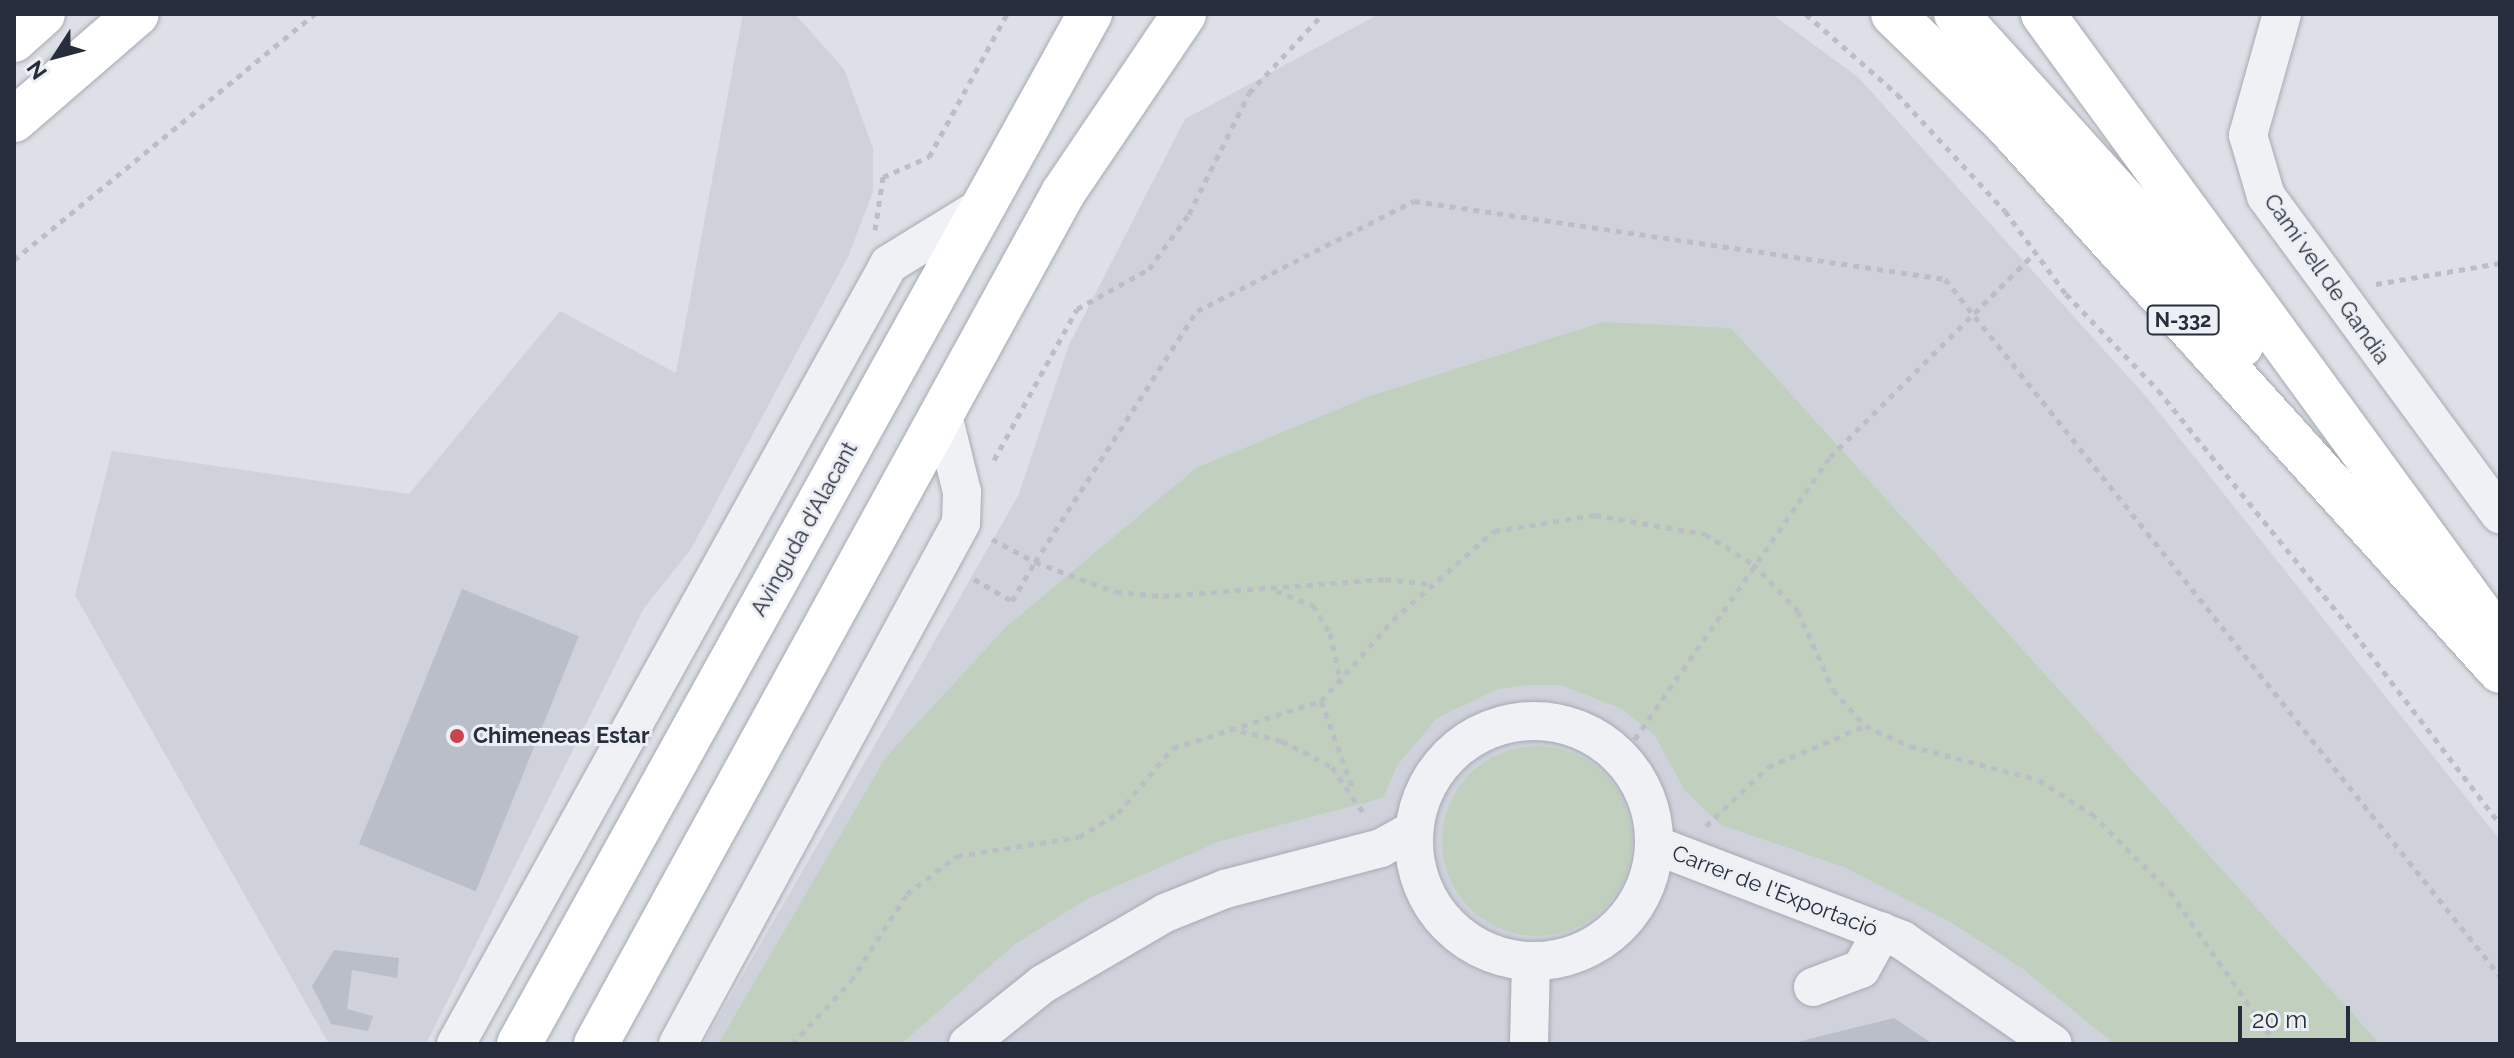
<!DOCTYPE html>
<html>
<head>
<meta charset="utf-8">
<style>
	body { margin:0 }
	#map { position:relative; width:2514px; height:1058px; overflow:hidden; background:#dde0e6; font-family:Raleway,sans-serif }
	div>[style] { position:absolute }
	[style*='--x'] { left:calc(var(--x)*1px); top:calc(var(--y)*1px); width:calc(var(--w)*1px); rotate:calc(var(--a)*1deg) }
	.built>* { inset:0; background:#cfd2db }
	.green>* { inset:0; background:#c1d0be }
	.round { border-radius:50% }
	.building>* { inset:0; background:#babec9; transform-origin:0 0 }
	.path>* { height:5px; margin-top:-2.5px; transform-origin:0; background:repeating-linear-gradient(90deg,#bbbec5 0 6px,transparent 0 12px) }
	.roads { filter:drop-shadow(0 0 2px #a6aab3) drop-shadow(0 0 2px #a6aab3) }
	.minor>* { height:38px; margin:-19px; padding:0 19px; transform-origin:19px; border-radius:19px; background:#eff1f5 }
	.minor>.ring { margin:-19px; padding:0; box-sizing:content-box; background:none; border:38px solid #eff1f5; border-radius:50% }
	.major>* { height:44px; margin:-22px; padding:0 22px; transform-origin:22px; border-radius:22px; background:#fff }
	.highway>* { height:44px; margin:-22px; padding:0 22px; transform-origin:22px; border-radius:22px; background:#fff }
	.dots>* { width:22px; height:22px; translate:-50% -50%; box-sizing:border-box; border:4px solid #eceff4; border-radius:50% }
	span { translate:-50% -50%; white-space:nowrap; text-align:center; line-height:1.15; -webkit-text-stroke:6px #eceff4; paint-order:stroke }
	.shield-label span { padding:2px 6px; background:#eceff4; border:2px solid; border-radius:6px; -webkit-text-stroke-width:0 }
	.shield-label { font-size:20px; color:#272d3c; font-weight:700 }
	.street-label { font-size:22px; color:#272d3c }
	.poi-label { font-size:22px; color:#272d3c; font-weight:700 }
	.left { translate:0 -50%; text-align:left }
	.frame { position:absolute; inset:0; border:16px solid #272d3c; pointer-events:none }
	.north { position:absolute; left:16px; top:16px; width:80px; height:80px; -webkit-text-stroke:6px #eceff4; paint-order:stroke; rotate:234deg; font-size:22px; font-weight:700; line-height:32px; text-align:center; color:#272d3c }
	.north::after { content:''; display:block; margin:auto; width:28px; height:36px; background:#272d3c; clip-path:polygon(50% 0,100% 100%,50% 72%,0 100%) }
	.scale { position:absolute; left:2238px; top:1006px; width:112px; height:36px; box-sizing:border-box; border:4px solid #272d3c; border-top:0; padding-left:10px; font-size:24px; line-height:28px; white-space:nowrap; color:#272d3c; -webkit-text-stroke:6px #eceff4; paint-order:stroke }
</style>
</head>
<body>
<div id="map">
	<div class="built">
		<i style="clip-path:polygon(743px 14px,795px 14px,844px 69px,873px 148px,873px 192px,848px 257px,691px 549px,644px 608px,426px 1044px,329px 1044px,75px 595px,112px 451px,409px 494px,560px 311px,676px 373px)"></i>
		<i style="clip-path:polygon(1379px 14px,1772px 14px,1858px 77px,2149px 400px,2500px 840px,2500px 1044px,703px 1044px,1018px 496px,1069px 345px,1185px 119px)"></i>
	</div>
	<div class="green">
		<i style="clip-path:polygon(1603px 322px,1731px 328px,2380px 1044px,2114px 1044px,2023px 969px,1952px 923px,1844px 867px,1721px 825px,1685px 791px,1655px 736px,1622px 709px,1560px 685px,1529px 685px,1498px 689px,1437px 718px,1397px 766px,1383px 798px,1220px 841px,1087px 899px,1015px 944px,901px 1044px,718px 1044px,886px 757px,1006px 627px,1196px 468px,1367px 397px)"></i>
		<i class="round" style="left:1442px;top:746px;width:190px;height:190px"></i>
	</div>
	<div class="building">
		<i style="left:462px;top:589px;width:126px;height:275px;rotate:22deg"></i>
		<i style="clip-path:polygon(334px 950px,399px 958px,397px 978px,352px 970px,347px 1009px,373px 1016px,368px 1031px,331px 1024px,312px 986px)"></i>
		<i style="clip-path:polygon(1894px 1018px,1933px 1044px,1793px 1044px,1793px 1043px)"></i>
	</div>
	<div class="path">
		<i style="--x:1806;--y:14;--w:121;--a:41.3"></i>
		<i style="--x:1897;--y:94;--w:159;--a:47.3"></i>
		<i style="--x:2005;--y:211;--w:103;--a:53.7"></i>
		<i style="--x:2066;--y:294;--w:133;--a:46.2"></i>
		<i style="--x:2158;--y:390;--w:312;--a:51.1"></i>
		<i style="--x:2354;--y:633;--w:240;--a:52.6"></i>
		<i style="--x:875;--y:230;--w:54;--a:-81.4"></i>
		<i style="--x:883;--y:177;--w:50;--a:-23.5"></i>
		<i style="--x:929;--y:157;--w:163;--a:-61.4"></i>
		<i style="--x:14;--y:260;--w:389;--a:-39.3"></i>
		<i style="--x:2376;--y:284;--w:126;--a:-9.6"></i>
		<i style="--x:994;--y:460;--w:172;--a:-61.2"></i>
		<i style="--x:1077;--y:309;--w:82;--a:-29.1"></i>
		<i style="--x:1149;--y:269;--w:68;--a:-54"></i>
		<i style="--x:1189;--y:214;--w:135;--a:-63.6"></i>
		<i style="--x:1249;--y:93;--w:108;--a:-46.9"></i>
		<i style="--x:992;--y:539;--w:49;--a:28.1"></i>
		<i style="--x:1035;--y:562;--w:299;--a:-57.2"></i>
		<i style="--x:1197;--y:311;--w:243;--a:-26.9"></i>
		<i style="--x:1414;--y:201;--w:537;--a:8.36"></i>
		<i style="--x:1945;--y:279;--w:891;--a:51.47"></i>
		<i style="--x:974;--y:579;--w:44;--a:30.1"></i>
		<i style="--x:1012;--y:601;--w:45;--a:-59.5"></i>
		<i style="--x:1035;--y:562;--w:86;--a:20.3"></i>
		<i style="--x:1116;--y:592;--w:47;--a:4.9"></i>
		<i style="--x:1163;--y:596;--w:223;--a:-4.4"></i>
		<i style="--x:1385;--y:579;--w:44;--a:6.5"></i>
		<i style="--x:1276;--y:591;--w:40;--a:21"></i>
		<i style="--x:1313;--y:605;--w:33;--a:59"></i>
		<i style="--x:1330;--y:633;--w:52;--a:77.8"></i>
		<i style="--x:1321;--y:701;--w:90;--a:70"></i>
		<i style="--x:1229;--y:728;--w:55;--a:13.8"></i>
		<i style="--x:1282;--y:741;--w:56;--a:27.5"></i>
		<i style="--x:1332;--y:767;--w:58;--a:55.5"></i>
		<i style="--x:1621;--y:759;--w:367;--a:-55.3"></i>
		<i style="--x:1830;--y:457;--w:289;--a:-44.9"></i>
		<i style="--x:1706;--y:826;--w:86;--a:-43.6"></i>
		<i style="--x:1768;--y:767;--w:105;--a:-22.9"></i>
		<i style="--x:792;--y:1044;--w:86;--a:-46.9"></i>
		<i style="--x:851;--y:981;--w:103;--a:-57.2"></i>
		<i style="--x:907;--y:894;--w:63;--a:-37.2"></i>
		<i style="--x:957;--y:856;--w:123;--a:-8.9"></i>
		<i style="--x:1079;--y:837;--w:46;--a:-31.6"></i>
		<i style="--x:1118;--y:813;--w:85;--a:-49.8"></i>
		<i style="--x:1173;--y:748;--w:155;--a:-17.6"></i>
		<i style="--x:1321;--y:701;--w:108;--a:-48.4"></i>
		<i style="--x:1393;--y:620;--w:135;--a:-41.4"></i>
		<i style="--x:1494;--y:531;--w:102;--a:-9"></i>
		<i style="--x:1595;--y:515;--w:112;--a:9.8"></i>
		<i style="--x:1705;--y:534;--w:57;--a:32"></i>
		<i style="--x:1753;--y:564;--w:65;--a:46.2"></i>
		<i style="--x:1798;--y:611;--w:86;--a:66.1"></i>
		<i style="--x:1833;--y:690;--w:48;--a:48.4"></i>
		<i style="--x:1865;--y:726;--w:49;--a:24"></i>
		<i style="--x:1910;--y:746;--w:133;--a:14.8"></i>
		<i style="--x:2039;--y:780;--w:63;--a:32.7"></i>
		<i style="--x:2092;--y:814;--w:110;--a:45"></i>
		<i style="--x:2170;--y:892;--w:185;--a:55.1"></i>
	</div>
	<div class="roads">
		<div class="minor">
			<i style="--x:2282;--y:14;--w:126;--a:105.7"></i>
			<i style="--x:2248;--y:135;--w:64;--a:73.6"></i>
			<i style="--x:2266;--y:196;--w:395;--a:53.7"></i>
			<i class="ring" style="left:1414px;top:721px;width:202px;height:202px"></i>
			<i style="--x:1655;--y:845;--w:265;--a:21"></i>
			<i style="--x:1902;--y:940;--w:183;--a:34.6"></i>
			<i style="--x:1813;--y:987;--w:51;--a:-20.6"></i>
			<i style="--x:1861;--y:969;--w:43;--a:-61.1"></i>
			<i style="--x:456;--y:1044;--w:892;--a:-60.96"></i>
			<i style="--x:889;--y:264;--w:107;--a:-31.6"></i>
			<i style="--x:678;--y:1044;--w:593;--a:-61.49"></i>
			<i style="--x:961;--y:523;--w:31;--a:-88"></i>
			<i style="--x:962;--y:492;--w:79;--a:-103.9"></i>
			<i style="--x:968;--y:1044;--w:96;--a:-38.7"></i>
			<i style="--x:1043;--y:984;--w:141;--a:-30.2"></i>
			<i style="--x:1165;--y:913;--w:65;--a:-21.8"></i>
			<i style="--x:1225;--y:889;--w:161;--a:-14.7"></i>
			<i style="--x:1381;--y:848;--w:38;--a:-29"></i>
			<i style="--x:1529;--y:1044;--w:81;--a:-88.6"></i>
		</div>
		<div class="major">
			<i style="--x:519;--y:1044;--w:1178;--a:-61"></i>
			<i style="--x:596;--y:1044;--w:971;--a:-61.24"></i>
			<i style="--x:1063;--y:193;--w:216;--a:-55.9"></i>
		</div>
		<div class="highway">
			<i style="--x:1893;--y:14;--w:158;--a:44.2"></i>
			<i style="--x:2006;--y:124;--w:737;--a:47.91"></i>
			<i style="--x:1956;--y:14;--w:292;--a:47.9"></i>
			<i style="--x:2152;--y:231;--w:145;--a:52"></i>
			<i style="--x:2043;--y:14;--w:756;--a:53.87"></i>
			<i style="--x:14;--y:40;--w:39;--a:-42"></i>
			<i style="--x:14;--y:120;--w:162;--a:-40.8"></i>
		</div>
	</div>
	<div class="dots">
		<i style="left:457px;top:736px;background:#c8454d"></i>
	</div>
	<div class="shield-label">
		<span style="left:2183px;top:320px">N-332</span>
	</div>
	<div class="street-label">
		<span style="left:2327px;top:279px;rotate:55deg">Camí vell de Gandia</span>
		<span style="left:804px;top:529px;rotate:-61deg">Avinguda d'Alacant</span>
		<span style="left:1775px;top:891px;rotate:21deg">Carrer de l'Exportació</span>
	</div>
	<div class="poi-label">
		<span class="left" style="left:473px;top:736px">Chimeneas Estar</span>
	</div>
	<div class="frame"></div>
	<div class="north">N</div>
	<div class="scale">20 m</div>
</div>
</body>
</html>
